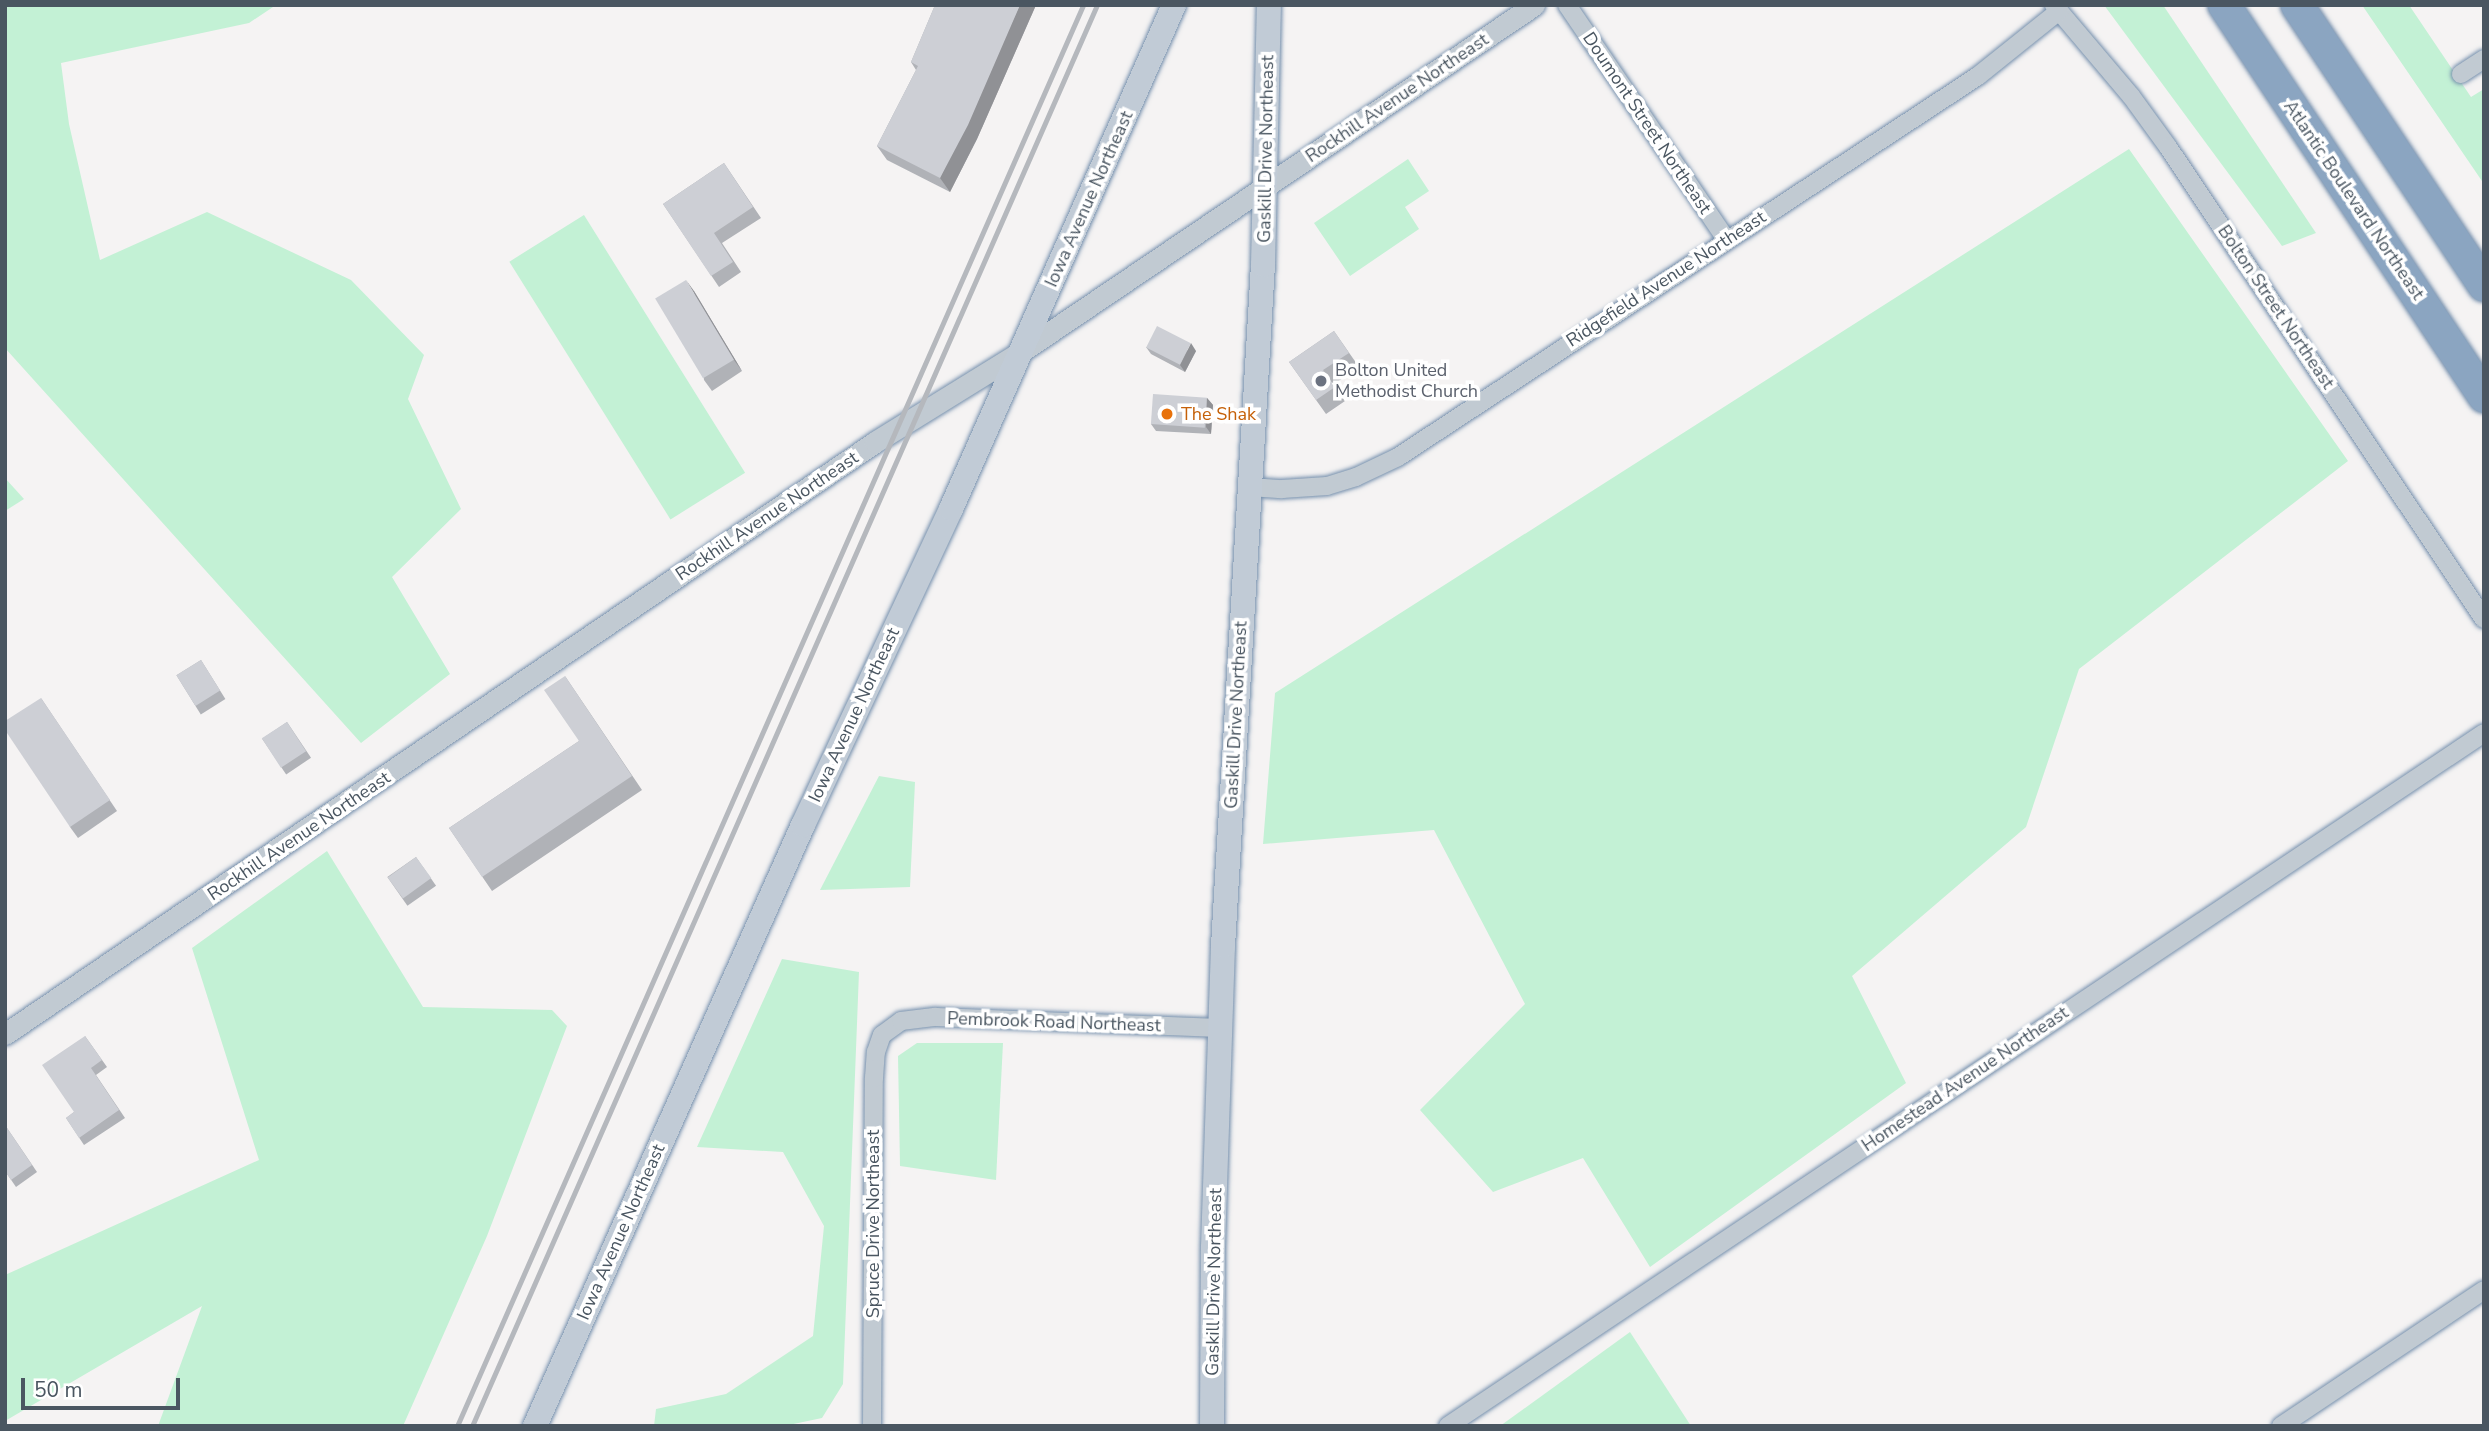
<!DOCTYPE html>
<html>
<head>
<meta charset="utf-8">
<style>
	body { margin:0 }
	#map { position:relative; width:2489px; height:1431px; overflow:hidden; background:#f5f3f3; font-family:"Nunito Sans",sans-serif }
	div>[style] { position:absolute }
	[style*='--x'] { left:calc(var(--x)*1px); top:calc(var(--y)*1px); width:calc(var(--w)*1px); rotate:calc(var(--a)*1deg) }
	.green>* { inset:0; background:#c3f1d5; transform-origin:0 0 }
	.roads { filter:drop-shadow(0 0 2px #7690ad) drop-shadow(0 0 2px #7690ad) }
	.minor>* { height:18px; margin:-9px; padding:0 9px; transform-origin:9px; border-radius:9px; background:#c1cad2 }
	.tertiary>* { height:21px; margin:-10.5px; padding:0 10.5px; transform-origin:10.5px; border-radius:10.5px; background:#c1cad2 }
	.secondary>* { height:24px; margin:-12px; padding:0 12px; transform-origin:12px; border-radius:12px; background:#c1cbd6 }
	.motorway>* { height:32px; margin:-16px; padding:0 16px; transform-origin:16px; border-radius:16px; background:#8ba5c1 }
	.rail>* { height:5px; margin:-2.5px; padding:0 2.5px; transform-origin:2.5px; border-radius:2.5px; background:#b5b8bd }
	.wall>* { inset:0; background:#b0b2b7; transform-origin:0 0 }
	.shaded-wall>* { inset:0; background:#909195 }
	.building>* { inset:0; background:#cdcfd5; transform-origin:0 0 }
	.dots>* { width:19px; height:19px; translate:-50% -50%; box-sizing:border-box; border:4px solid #fff; border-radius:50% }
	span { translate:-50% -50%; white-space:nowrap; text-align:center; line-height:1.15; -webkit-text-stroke:7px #fff; paint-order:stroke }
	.street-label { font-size:18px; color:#4a5661 }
	.worship-label { font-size:18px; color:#5b616d }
	.left { translate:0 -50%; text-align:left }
	.food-label { font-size:18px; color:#c56008 }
	.frame { position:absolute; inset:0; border:7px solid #4a5661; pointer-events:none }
	.scale { position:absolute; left:21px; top:1378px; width:159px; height:32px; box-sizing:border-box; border:4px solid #4a5661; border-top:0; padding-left:9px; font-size:21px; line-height:24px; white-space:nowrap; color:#4a5661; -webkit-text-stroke:5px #fff; paint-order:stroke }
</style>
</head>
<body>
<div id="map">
	<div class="green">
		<i style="clip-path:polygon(5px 5px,276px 5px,249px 23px,61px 63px,69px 124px,100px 260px,207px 212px,351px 280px,424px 355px,408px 399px,461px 509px,392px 577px,450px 674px,361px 743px,5px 348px)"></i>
		<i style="clip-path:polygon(2104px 5px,2163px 5px,2316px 233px,2282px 246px)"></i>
		<i style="clip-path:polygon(2362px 5px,2409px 5px,2471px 97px,2484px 89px,2484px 184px)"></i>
		<i style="clip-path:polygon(2129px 149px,2348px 461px,2079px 669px,2026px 827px,1852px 976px,1906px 1083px,1650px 1267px,1583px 1158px,1493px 1192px,1420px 1110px,1525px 1004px,1434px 830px,1263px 844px,1275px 693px)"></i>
		<i style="clip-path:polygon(1408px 159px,1429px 191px,1405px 207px,1419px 229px,1350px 276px,1314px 223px)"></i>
		<i style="left:584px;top:215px;width:304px;height:88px;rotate:58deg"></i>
		<i style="clip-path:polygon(5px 478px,24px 499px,5px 511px)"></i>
		<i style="clip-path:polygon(879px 776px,915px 782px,910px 887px,820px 890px)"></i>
		<i style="clip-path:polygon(327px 851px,423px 1007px,552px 1010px,567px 1026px,487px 1236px,403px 1426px,158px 1426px,202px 1306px,5px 1421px,5px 1275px,259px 1160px,192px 948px)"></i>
		<i style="clip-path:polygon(782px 959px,859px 972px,843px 1384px,822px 1418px,784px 1426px,654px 1426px,656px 1409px,726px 1394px,813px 1336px,824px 1226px,783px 1152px,697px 1147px)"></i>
		<i style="clip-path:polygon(917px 1043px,1003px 1043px,996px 1180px,900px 1166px,898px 1056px)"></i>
		<i style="clip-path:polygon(1630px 1332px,1691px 1426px,1500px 1426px)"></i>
	</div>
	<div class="roads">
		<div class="minor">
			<i style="--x:1567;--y:5;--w:284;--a:55.8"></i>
			<i style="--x:2054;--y:5;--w:119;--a:49.8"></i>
			<i style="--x:2131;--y:96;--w:63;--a:54"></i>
			<i style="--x:2168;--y:147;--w:568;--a:56.2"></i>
			<i style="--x:2461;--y:74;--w:27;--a:-33"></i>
			<i style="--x:1250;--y:487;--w:32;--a:4"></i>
			<i style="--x:1282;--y:489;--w:45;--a:-3.8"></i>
			<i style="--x:1327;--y:486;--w:30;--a:-17"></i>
			<i style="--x:1356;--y:477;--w:47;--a:-25.5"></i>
			<i style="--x:1398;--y:457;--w:694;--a:-33.3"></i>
			<i style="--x:1978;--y:76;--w:104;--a:-38.7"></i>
			<i style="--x:872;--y:1426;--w:348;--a:-89.7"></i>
			<i style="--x:874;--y:1078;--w:26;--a:-86"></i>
			<i style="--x:876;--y:1052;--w:18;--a:-71"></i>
			<i style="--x:882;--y:1035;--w:24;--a:-36"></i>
			<i style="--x:901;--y:1021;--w:35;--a:-7"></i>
			<i style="--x:936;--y:1017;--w:284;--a:2.2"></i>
			<i style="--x:1448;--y:1426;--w:1246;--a:-33.78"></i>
			<i style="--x:2281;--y:1426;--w:244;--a:-33.8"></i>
		</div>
		<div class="tertiary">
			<i style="--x:5;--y:1034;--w:1052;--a:-34.23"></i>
			<i style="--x:875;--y:442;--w:173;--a:-31.8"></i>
			<i style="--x:1022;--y:351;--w:618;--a:-34.05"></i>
		</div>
		<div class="secondary">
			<i style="--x:535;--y:1426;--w:658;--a:-65.97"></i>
			<i style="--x:803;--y:825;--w:349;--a:-64.9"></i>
			<i style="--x:951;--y:509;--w:551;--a:-66.13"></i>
			<i style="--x:1212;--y:1426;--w:179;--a:-89.7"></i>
			<i style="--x:1213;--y:1247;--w:301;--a:-88.1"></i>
			<i style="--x:1223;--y:946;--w:682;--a:-86.64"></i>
			<i style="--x:1263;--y:265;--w:260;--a:-88.7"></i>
		</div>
		<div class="motorway">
			<i style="--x:2224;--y:5;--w:470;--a:56.4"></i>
			<i style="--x:2297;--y:5;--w:337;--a:56.3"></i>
		</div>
	</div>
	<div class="rail">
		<i style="--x:457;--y:1426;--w:1553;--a:-66.22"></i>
		<i style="--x:472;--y:1426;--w:1552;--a:-66.26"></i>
	</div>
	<div class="wall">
		<i style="clip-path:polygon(935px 5px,1036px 5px,977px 139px,950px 192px,887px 160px,877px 146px,916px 70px,911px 62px)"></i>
		<i style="clip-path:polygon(724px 163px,761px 218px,722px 243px,741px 272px,719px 287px,663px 204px)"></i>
		<i style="clip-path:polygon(694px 291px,742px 371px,712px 391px,704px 380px)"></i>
		<i style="clip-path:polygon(1334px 331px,1359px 367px,1333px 385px,1345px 401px,1326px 414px,1289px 362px)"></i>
		<i style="clip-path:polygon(1146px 347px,1196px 351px,1185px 372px,1151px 354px)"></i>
		<i style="clip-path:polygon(1207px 398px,1213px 405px,1211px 434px,1156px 431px,1151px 424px)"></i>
		<i style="left:201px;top:660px;width:46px;height:29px;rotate:58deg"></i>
		<i style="clip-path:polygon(565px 676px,642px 790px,492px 891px,449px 828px,579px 741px)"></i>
		<i style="clip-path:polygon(41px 698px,117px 811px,78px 838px,70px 827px)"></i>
		<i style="left:287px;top:722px;width:43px;height:30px;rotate:56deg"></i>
		<i style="left:416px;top:857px;width:35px;height:35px;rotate:55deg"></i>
		<i style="clip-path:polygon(85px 1036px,107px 1067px,96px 1075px,125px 1118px,84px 1145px,66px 1118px,74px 1112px)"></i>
		<i style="clip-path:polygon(5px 1125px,37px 1172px,16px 1187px,5px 1171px)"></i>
	</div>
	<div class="shaded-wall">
		<i style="clip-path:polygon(1020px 5px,1036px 5px,977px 139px,950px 192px,940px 178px)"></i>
		<i style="clip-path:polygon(686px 280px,694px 291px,742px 371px,734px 360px)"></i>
		<i style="clip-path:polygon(1191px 343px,1196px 351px,1185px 372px,1180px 365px)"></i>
		<i style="clip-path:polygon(1207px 398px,1213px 405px,1211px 434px,1206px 427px)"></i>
	</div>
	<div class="building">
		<i style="clip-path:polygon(935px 5px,1020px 5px,968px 125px,940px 178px,877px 146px,918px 66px,911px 62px)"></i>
		<i style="clip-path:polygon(724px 163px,753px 207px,714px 233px,733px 262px,711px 276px,663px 204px)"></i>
		<i style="left:686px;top:280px;width:93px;height:36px;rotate:59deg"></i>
		<i style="left:1157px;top:326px;width:38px;height:24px;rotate:27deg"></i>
		<i style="clip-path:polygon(1334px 331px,1349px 353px,1323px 370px,1335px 387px,1316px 400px,1289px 362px)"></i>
		<i style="left:1153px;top:394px;width:54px;height:30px;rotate:4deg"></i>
		<i style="left:201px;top:660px;width:36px;height:29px;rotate:58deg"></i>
		<i style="clip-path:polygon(565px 676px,632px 776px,482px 877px,449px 828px,579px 741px,544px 690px)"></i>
		<i style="clip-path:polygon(41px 698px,110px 800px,70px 827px,5px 730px,5px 721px)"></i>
		<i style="left:287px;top:722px;width:35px;height:30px;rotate:57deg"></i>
		<i style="left:416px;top:857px;width:26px;height:35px;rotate:54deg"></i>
		<i style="clip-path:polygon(85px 1036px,102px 1060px,91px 1068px,119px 1110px,79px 1138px,66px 1118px,74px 1112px,42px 1065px)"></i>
		<i style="clip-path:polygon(5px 1125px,32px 1165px,11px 1180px,5px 1171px)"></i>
	</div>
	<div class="dots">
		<i style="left:1321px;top:381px;background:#6b7280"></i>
		<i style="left:1167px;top:414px;background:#e8710a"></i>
	</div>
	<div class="street-label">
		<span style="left:1397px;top:98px;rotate:-34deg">Rockhill Avenue Northeast</span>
		<span style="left:1647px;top:123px;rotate:56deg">Doumont Street Northeast</span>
		<span style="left:1266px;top:149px;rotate:-89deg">Gaskill Drive Northeast</span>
		<span style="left:1089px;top:199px;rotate:-66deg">Iowa Avenue Northeast</span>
		<span style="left:2354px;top:200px;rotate:56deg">Atlantic Boulevard Northeast</span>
		<span style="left:1666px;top:279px;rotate:-33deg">Ridgefield Avenue Northeast</span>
		<span style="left:2276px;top:307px;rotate:56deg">Bolton Street Northeast</span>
		<span style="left:767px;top:516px;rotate:-34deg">Rockhill Avenue Northeast</span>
		<span style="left:854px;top:715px;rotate:-65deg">Iowa Avenue Northeast</span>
		<span style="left:1236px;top:715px;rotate:-87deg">Gaskill Drive Northeast</span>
		<span style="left:299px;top:836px;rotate:-34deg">Rockhill Avenue Northeast</span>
		<span style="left:1054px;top:1022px;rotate:2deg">Pembrook Road Northeast</span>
		<span style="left:1965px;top:1079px;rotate:-34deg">Homestead Avenue Northeast</span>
		<span style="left:873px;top:1224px;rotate:-90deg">Spruce Drive Northeast</span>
		<span style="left:621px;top:1232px;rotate:-66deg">Iowa Avenue Northeast</span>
		<span style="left:1214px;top:1282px;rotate:-89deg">Gaskill Drive Northeast</span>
	</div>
	<div class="worship-label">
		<span class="left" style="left:1335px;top:381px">Bolton United<br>Methodist Church</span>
	</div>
	<div class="food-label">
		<span class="left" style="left:1181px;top:414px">The Shak</span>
	</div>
	<div class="frame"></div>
	<div class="scale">50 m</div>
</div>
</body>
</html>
